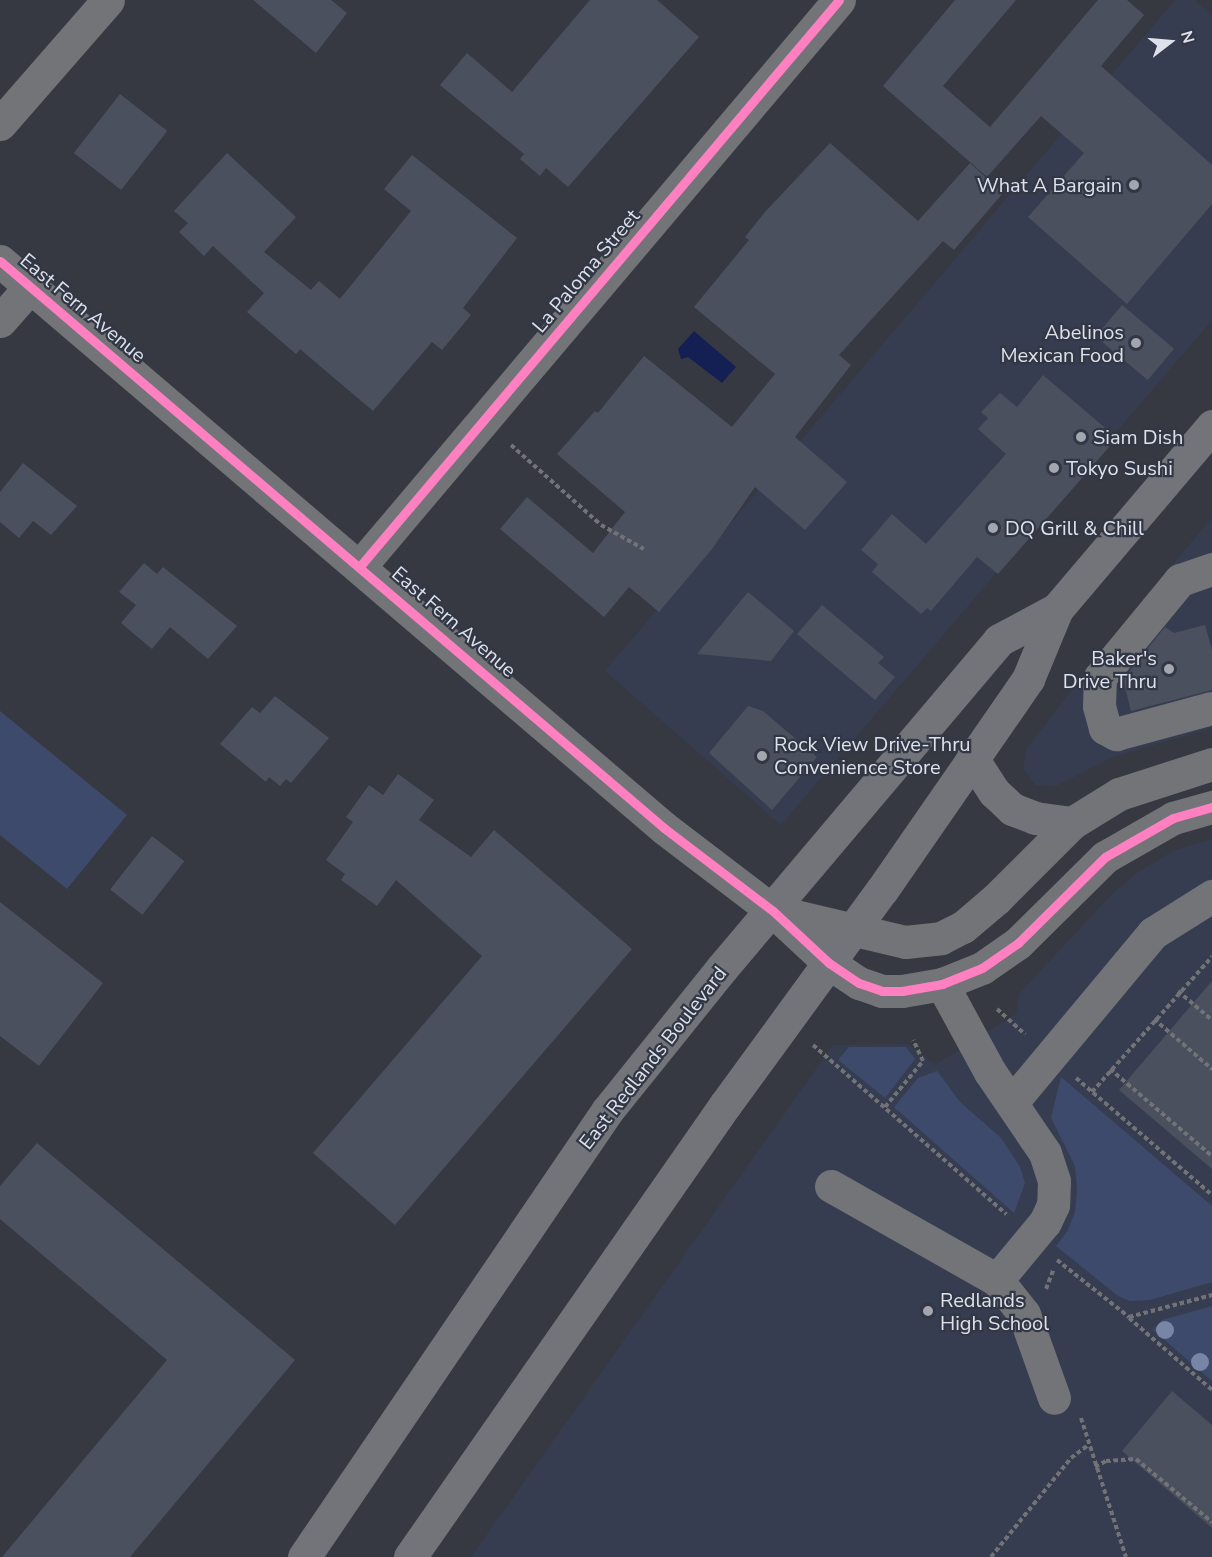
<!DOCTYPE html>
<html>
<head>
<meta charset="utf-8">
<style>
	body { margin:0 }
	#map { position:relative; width:1212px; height:1557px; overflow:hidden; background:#363941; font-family:"Nunito Sans",sans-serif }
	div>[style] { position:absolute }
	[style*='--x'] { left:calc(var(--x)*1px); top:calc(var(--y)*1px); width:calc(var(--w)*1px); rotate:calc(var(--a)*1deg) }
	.built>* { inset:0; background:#373d50 }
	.green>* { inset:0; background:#3e4a6b }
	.water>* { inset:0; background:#142054 }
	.building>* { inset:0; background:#4b505f; transform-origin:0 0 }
	.path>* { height:4px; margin-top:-2px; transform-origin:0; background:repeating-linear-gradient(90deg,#717377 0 4.5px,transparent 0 7.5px) }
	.minor>* { height:33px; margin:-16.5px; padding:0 16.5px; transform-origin:16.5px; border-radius:16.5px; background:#727478 }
	.major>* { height:33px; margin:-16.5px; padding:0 16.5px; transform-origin:16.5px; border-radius:16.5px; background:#72747a }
	.cycleway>* { height:9px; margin:-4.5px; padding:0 4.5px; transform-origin:4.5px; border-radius:4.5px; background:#ff80c0 }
	.trees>* { width:18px; height:18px; margin:-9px; border-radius:50%; background:#7885a6 }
	.dots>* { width:16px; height:16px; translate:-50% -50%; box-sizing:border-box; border:3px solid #323745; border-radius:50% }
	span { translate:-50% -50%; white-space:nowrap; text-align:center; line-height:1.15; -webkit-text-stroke:4.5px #323745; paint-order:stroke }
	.poi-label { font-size:20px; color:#dde1ea }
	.right { translate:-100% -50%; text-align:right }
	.left { translate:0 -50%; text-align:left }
	.street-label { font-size:20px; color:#dde1ea }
	.north { position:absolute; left:1140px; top:12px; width:60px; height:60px; -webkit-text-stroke:4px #323745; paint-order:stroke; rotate:74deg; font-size:16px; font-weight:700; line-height:24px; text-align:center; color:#dde1ea }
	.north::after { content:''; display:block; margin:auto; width:21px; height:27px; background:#dde1ea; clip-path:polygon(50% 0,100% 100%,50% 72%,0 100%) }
</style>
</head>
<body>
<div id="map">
	<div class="built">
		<i style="clip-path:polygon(1175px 0,1195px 0,1212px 16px,1212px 320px,781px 825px,605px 671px)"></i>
		<i style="clip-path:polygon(1212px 518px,1212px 728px,1113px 757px,1056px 786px,1035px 785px,1023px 769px,1026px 749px,1147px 594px)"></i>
		<i style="clip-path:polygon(1212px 839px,1212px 1557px,471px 1557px,833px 1045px,908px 1044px,935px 1065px,1016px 1014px,1019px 994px,1113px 893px,1137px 873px,1173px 851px)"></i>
	</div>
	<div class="green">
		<i style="clip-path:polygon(0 711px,127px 815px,67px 889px,0 835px)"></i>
		<i style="clip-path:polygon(849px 1047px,906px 1047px,915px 1059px,885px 1098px,838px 1060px)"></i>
		<i style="clip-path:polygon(937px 1071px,960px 1102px,1001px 1138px,1020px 1167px,1025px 1183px,1014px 1213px,894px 1107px,918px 1078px)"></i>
		<i style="clip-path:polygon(1061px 1077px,1212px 1206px,1212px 1282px,1150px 1300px,1130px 1301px,1118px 1296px,1056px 1246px,1067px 1232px,1075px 1212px,1077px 1188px,1075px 1166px,1051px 1118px)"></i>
		<i style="clip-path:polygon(1212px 1306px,1212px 1381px,1153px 1330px,1162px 1320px)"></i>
	</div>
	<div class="water">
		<i style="clip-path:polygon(694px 331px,736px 367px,722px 383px,688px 357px,681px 359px,678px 349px)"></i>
	</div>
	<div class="building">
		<i style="clip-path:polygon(253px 0,331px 0,347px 13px,316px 53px)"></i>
		<i style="clip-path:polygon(590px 0,657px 0,699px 37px,568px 187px,546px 168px,540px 176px,520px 159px,524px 154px,440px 85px,467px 53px,512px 92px)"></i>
		<i style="clip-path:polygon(955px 0,1016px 0,943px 86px,990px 127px,1098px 0,1127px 0,1144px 15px,1101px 66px,1212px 165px,1212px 204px,1127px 304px,1028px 217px,1084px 153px,1041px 116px,987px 177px,883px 86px)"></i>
		<i style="left:120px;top:94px;width:60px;height:75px;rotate:38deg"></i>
		<i style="clip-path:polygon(830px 143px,918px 221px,970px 163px,1003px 193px,954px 250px,943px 241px,839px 355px,851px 365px,795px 437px,847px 482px,805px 530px,755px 487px,712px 549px,659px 612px,629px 587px,604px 617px,500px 529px,527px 497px,593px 553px,625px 512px,557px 454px,595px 411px,598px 413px,644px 356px,732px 427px,775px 374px,694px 307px,749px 240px,745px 237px,765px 212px)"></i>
		<i style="clip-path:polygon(227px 153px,296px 217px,264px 252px,311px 290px,319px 281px,340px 299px,411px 211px,384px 189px,412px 155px,517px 238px,463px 308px,471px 315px,442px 350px,432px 342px,373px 411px,300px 349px,296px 354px,247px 312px,264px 293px,213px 246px,204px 256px,179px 232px,188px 223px,174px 211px)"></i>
		<i style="left:1122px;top:305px;width:68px;height:41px;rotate:40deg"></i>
		<i style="clip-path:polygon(1043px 375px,1117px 438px,998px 574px,977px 557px,931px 611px,927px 608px,921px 614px,872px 572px,878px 564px,861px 550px,892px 514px,926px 544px,1006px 454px,978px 429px,988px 418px,981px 412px,1000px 393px,1017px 407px)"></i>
		<i style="clip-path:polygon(23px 463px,77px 506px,51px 535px,33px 521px,19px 538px,0 522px,0 492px)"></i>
		<i style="clip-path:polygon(144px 563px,157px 574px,163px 567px,237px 626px,208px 659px,170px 627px,152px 649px,121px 623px,136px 605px,119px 592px)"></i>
		<i style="clip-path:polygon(748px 592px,794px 631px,771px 661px,697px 654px)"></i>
		<i style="clip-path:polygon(822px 605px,884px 657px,878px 663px,895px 677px,875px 700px,797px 634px)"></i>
		<i style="clip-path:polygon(1205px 625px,1212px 650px,1212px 690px,1131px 711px,1123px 679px,1165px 627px,1174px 633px)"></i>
		<i style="clip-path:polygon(275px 696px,329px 738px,291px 783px,286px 779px,280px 786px,269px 777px,266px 782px,220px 744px,252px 707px,260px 713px)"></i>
		<i style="clip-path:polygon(748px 706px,763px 711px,817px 757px,772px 810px,709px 753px)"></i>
		<i style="clip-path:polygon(398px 774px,434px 800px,419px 820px,471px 857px,494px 830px,632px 949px,395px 1225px,313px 1153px,482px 956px,396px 880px,377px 906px,341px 880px,345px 874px,326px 860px,353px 822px,346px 817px,369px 785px,383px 795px)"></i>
		<i style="left:152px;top:836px;width:41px;height:68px;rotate:38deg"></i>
		<i style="clip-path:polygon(0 902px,103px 983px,39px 1066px,0 1036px)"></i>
		<i style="clip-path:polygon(1212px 981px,1212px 1169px,1119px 1090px)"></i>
		<i style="clip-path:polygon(37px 1143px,295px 1360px,130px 1557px,2px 1557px,167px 1360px,0 1219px,0 1186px)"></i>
		<i style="clip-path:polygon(1172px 1391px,1212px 1425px,1212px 1528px,1122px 1451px)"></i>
	</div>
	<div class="path">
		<i style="--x:511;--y:445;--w:120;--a:41.6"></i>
		<i style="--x:601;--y:525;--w:49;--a:29.2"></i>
		<i style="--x:1178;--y:991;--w:45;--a:40.5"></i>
		<i style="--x:997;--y:1009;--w:38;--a:42"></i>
		<i style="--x:1154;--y:1019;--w:77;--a:40.8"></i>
		<i style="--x:813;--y:1045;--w:257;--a:41.2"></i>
		<i style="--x:1110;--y:1069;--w:134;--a:40.5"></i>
		<i style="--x:1076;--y:1078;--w:179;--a:40.7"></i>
		<i style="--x:1092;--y:1092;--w:181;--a:-48.4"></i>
		<i style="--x:885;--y:1107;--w:60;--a:-50.4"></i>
		<i style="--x:923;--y:1061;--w:23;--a:-115"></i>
		<i style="--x:1057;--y:1260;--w:92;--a:38.4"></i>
		<i style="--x:1129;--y:1317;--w:86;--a:-14.8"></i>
		<i style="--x:1046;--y:1289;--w:22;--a:-69"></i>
		<i style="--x:1129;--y:1318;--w:110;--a:40.9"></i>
		<i style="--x:1081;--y:1418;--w:146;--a:72.1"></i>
		<i style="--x:1095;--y:1467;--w:13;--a:-29"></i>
		<i style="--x:1106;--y:1461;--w:30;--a:-4"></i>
		<i style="--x:1136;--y:1459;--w:99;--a:39.7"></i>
		<i style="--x:991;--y:1557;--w:127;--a:-51.1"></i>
		<i style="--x:1071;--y:1458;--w:21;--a:-37"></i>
	</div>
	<div class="minor">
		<i style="--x:0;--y:124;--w:164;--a:-48.9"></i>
		<i style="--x:0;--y:261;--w:873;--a:40.49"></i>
		<i style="--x:664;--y:828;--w:137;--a:37.3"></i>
		<i style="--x:773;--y:911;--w:76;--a:42.9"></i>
		<i style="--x:829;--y:963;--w:36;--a:34"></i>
		<i style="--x:859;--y:983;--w:24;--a:19"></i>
		<i style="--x:882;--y:991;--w:20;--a:0"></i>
		<i style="--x:902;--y:991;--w:41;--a:-9.9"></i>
		<i style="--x:942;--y:984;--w:43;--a:-21.8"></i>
		<i style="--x:982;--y:968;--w:44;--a:-34.8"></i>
		<i style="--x:1018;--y:943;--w:122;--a:-44.7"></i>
		<i style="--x:1105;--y:857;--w:78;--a:-29.8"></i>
		<i style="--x:1173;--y:818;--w:41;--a:-15.8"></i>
		<i style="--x:0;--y:321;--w:45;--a:-48.6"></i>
		<i style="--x:361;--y:565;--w:740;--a:-49.77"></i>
		<i style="--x:1212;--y:569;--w:34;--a:161"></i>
		<i style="--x:1180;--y:580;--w:126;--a:129.5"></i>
		<i style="--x:1100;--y:677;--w:29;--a:92"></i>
		<i style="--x:1099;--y:706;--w:23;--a:75"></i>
		<i style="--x:1105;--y:728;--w:13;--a:29"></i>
		<i style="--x:1116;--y:734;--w:99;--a:-15.2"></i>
		<i style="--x:774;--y:911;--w:135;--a:13.3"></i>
		<i style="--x:905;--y:942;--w:36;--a:-6"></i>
		<i style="--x:941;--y:938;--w:25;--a:-27"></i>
		<i style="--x:963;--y:927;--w:43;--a:-40.3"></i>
		<i style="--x:996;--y:899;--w:107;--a:-45"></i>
		<i style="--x:1072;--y:823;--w:55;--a:-31.7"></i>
		<i style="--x:1119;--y:794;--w:98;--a:-17.9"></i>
		<i style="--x:942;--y:984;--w:100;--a:61.4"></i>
		<i style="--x:990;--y:1072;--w:98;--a:55.8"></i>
		<i style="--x:1045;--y:1153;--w:29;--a:72"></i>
		<i style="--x:1054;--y:1181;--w:24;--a:92"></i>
		<i style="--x:1053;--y:1205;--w:19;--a:115"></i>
		<i style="--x:1045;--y:1222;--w:75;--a:129.6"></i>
		<i style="--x:1013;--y:1101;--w:219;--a:-50.2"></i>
		<i style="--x:1153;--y:933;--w:70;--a:-32.1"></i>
		<i style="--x:831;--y:1186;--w:191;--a:29.5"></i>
		<i style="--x:997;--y:1280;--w:43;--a:51.5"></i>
		<i style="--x:1024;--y:1314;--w:89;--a:70.3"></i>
	</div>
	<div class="major">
		<i style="--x:972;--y:758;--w:40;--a:57.1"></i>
		<i style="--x:994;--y:792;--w:25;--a:43"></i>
		<i style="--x:1012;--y:809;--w:25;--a:21"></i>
		<i style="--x:1035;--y:818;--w:37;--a:8"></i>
		<i style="--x:304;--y:1557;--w:539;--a:-55.81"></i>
		<i style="--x:607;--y:1111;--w:184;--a:-51.2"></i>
		<i style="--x:722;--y:968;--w:429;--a:-49.8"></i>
		<i style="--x:999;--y:640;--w:66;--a:-28.1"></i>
		<i style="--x:410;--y:1557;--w:551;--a:-55.13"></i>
		<i style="--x:725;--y:1105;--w:266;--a:-53.9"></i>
		<i style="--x:882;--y:890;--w:257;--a:-55.3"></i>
		<i style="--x:1028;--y:679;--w:76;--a:-67.5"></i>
		<i style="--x:1057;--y:609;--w:240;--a:-49.7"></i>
	</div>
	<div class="cycleway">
		<i style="--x:0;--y:261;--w:873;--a:40.49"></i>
		<i style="--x:664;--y:828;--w:137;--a:37.3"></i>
		<i style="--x:773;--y:911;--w:76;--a:42.9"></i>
		<i style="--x:829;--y:963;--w:36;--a:34"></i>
		<i style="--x:859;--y:983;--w:24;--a:19"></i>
		<i style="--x:882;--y:991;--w:20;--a:0"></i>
		<i style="--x:902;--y:991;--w:41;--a:-9.9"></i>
		<i style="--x:942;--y:984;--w:43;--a:-21.8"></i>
		<i style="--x:982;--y:968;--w:44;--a:-34.8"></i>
		<i style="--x:1018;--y:943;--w:122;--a:-44.7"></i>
		<i style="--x:1105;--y:857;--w:78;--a:-29.8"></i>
		<i style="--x:1173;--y:818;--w:41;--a:-15.8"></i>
		<i style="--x:361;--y:565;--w:740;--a:-49.77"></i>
	</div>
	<div class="trees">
		<i style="left:1165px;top:1330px"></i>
		<i style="left:1200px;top:1362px"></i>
	</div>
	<div class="dots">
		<i style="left:1134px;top:185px;background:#a3a6af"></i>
		<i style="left:1136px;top:343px;background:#a3a6af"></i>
		<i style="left:1081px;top:437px;background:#a3a6af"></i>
		<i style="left:1054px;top:468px;background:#a3a6af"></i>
		<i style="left:993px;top:528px;background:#a3a6af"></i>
		<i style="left:1169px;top:669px;background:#a3a6af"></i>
		<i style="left:762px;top:756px;background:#a3a6af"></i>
		<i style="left:928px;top:1311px;background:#a3a6af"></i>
	</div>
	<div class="poi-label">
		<span class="right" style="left:1122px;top:185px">What A Bargain</span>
		<span class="right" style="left:1124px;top:344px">Abelinos<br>Mexican Food</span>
		<span class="left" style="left:1093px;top:437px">Siam Dish</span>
		<span class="left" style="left:1066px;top:468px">Tokyo Sushi</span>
		<span class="left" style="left:1005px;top:528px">DQ Grill &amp; Chill</span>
		<span class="right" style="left:1157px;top:670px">Baker's<br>Drive Thru</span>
		<span class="left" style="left:774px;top:756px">Rock View Drive-Thru<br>Convenience Store</span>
		<span class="left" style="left:940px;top:1312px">Redlands<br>High School</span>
	</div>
	<div class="street-label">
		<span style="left:586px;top:271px;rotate:-50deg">La Paloma Street</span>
		<span style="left:83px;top:308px;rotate:40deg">East Fern Avenue</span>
		<span style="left:454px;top:622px;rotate:41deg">East Fern Avenue</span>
		<span style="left:653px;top:1058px;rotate:-52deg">East Redlands Boulevard</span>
	</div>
	<div class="north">N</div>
</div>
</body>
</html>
